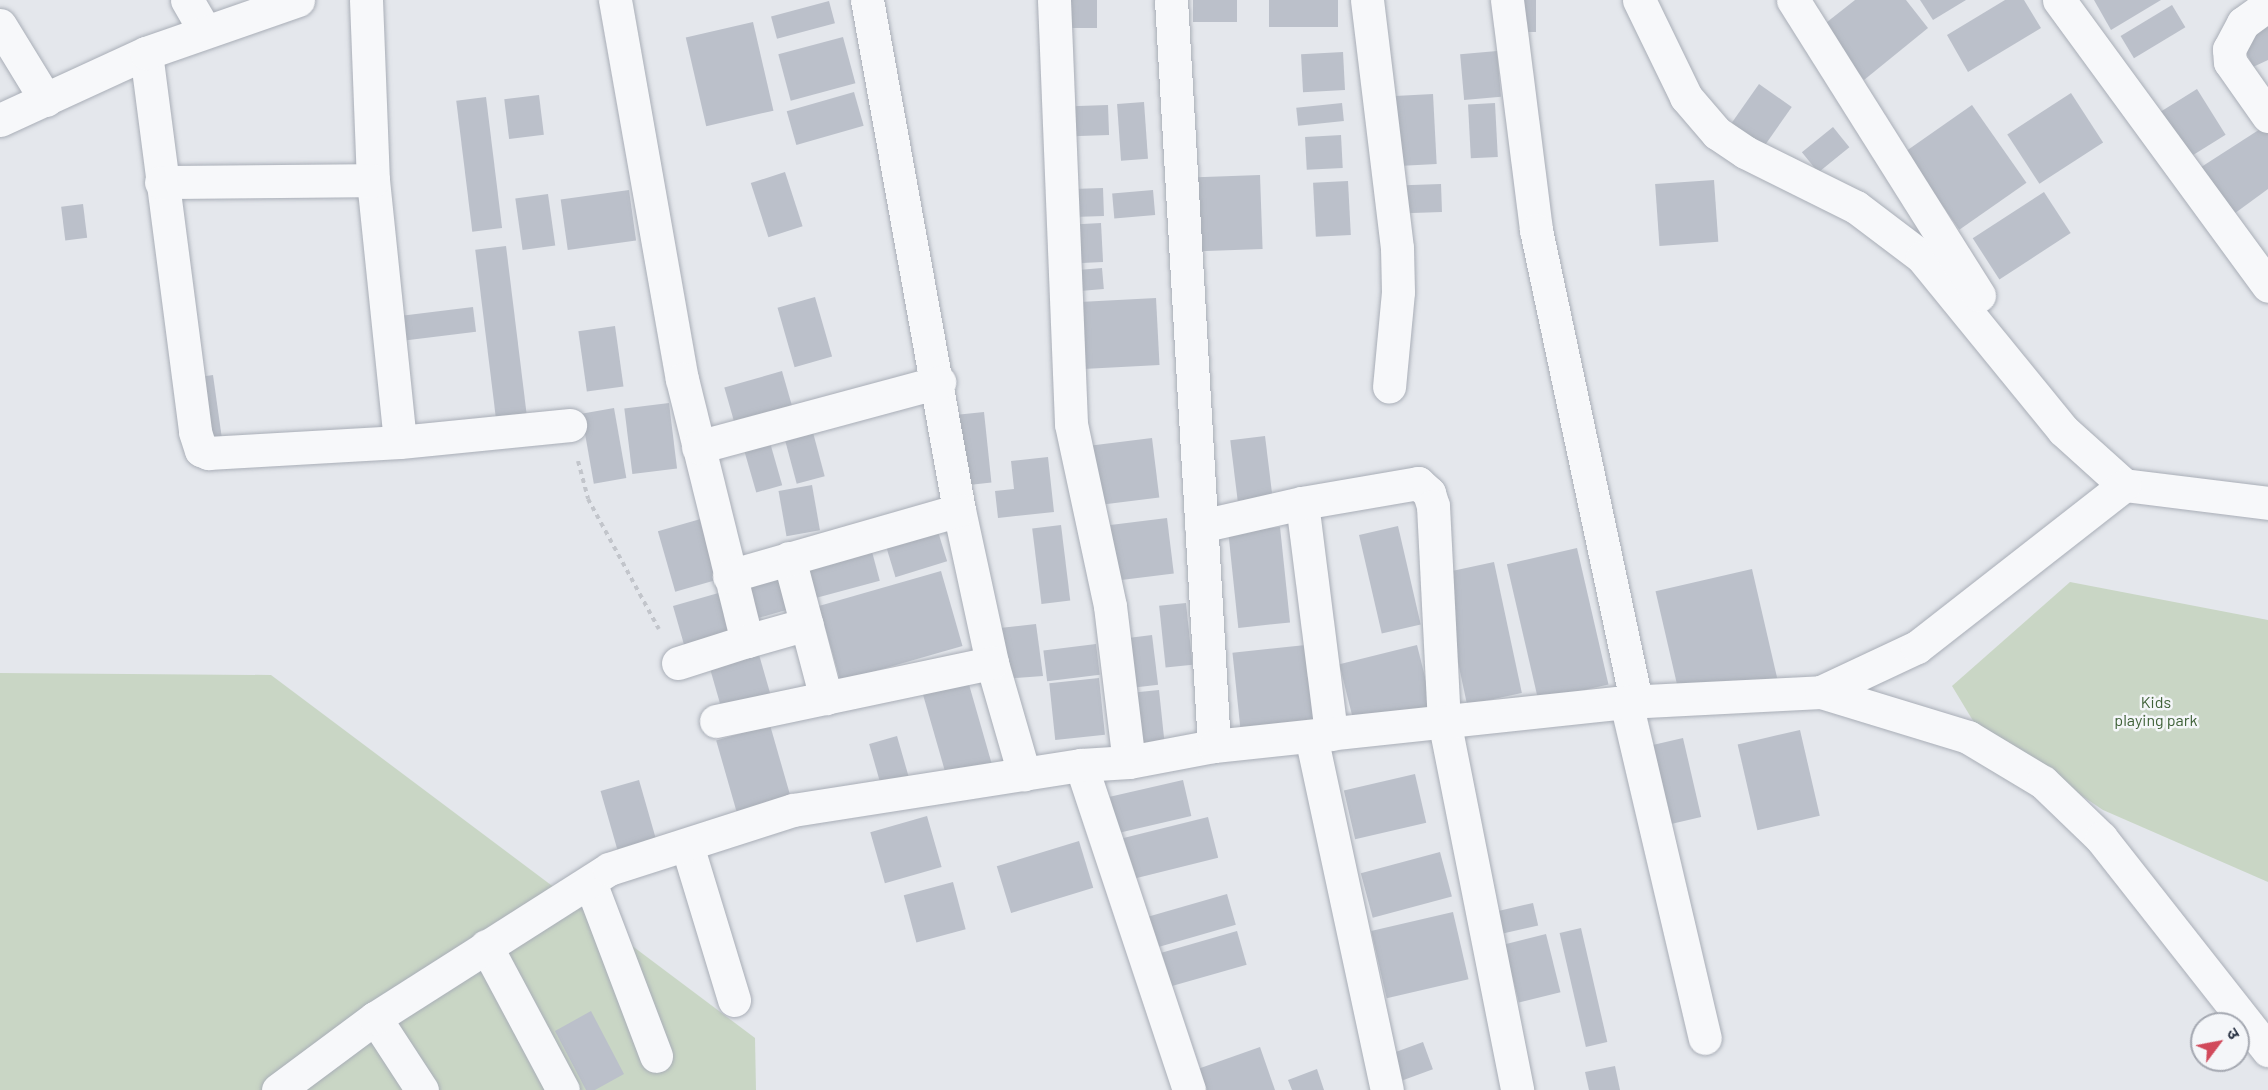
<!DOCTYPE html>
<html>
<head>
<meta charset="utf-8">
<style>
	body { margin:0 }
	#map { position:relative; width:2268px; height:1090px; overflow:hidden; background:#e4e7ec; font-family:Barlow,"Noto Sans Devanagari",sans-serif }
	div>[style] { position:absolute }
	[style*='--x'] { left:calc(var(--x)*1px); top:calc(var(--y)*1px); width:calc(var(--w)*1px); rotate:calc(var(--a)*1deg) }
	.green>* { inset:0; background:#c9d6c5 }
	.building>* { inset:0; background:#bbc0ca; transform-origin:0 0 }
	.path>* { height:4px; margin-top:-2px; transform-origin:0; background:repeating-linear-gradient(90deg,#c2c5cb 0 4.5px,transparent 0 9px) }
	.roads { filter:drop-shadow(0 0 2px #a9aeb7) drop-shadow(0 0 2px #a9aeb7) }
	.minor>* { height:33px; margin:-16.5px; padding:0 16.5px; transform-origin:16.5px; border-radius:16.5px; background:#f7f8fa }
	span { translate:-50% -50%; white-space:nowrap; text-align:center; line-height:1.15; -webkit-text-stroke:5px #f4f6f9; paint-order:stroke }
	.park-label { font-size:16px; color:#3f6138 }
	.north { position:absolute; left:2190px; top:1012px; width:60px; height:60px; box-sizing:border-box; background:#f4f6f9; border:2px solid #a4a8b1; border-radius:50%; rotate:58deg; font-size:16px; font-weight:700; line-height:24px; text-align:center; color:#2b3445 }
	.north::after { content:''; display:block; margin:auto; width:21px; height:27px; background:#d1495b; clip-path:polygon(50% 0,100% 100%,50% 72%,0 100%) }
</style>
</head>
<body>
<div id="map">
	<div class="green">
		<i style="clip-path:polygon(2070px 582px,2268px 620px,2268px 882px,2103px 810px,1975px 724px,1952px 686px)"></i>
		<i style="clip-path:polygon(0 673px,271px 675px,755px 1038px,756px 1090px,0 1090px)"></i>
	</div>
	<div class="building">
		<i style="left:1056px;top:0;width:41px;height:28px"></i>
		<i style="left:1193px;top:0;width:44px;height:22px"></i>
		<i style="left:1269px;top:0;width:69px;height:27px"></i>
		<i style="left:1512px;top:0;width:24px;height:32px"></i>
		<i style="clip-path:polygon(1855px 0,1906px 0,1928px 28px,1864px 80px,1822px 26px)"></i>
		<i style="clip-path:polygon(1920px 0,1966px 0,1933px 20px)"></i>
		<i style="clip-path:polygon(2005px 0,2024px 0,2041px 28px,1968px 72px,1947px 35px)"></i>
		<i style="clip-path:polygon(2094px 0,2161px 0,2111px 30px)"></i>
		<i style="left:829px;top:1px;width:23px;height:60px;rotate:75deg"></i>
		<i style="left:2172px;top:5px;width:26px;height:60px;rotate:59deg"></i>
		<i style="left:753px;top:22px;width:91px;height:69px;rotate:77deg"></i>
		<i style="clip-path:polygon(2268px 25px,2268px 60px,2253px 67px,2240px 39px)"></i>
		<i style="left:843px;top:37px;width:48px;height:67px;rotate:75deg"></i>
		<i style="left:1497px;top:51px;width:46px;height:37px;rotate:85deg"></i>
		<i style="left:1343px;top:52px;width:38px;height:42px;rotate:87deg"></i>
		<i style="left:1759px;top:84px;width:40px;height:52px;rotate:35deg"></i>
		<i style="left:2197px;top:89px;width:54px;height:43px;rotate:58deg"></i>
		<i style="left:854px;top:92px;width:35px;height:70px;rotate:74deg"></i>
		<i style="left:2071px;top:93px;width:59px;height:76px;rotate:57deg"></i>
		<i style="left:1433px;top:94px;width:70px;height:43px;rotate:87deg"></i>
		<i style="left:539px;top:95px;width:40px;height:35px;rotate:83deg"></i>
		<i style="left:486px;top:97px;width:132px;height:30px;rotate:83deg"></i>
		<i style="left:1144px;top:102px;width:57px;height:27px;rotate:86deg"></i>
		<i style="left:1342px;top:103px;width:18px;height:46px;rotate:84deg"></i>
		<i style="left:1495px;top:103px;width:54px;height:27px;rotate:87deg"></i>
		<i style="left:1108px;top:105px;width:30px;height:37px;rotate:88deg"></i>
		<i style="left:1972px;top:105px;width:95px;height:82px;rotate:55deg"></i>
		<i style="clip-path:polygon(2268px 124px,2268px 189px,2227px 219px,2195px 171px)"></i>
		<i style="left:1833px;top:127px;width:26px;height:40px;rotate:51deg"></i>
		<i style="left:1341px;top:135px;width:33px;height:36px;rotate:87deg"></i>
		<i style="left:785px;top:172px;width:57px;height:36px;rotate:72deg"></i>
		<i style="left:1260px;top:175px;width:74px;height:77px;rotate:88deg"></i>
		<i style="left:1714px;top:180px;width:62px;height:59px;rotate:86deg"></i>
		<i style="left:1348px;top:181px;width:54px;height:35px;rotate:87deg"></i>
		<i style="left:1441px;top:184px;width:28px;height:44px;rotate:88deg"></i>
		<i style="left:1103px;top:188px;width:28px;height:38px;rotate:88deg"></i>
		<i style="left:629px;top:190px;width:51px;height:69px;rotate:82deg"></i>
		<i style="left:1153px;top:190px;width:25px;height:41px;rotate:85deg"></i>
		<i style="left:2044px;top:192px;width:49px;height:85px;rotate:57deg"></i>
		<i style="left:548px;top:194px;width:52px;height:33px;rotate:82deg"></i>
		<i style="left:83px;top:204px;width:34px;height:22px;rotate:83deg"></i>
		<i style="left:1101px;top:223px;width:39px;height:32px;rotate:87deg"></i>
		<i style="left:506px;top:246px;width:174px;height:31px;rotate:83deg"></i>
		<i style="left:1102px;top:268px;width:21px;height:27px;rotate:85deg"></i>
		<i style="left:815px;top:297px;width:62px;height:39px;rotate:74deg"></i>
		<i style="left:1156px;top:298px;width:67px;height:86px;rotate:87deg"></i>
		<i style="left:473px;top:307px;width:25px;height:80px;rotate:83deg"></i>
		<i style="left:615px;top:326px;width:61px;height:37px;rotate:82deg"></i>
		<i style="left:782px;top:371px;width:45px;height:60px;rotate:74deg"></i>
		<i style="left:213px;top:375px;width:71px;height:19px;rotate:82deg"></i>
		<i style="left:669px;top:403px;width:66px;height:45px;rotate:83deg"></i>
		<i style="left:614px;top:408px;width:71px;height:33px;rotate:80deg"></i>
		<i style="left:984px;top:412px;width:71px;height:34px;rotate:84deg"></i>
		<i style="left:811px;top:425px;width:53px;height:29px;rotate:75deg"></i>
		<i style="left:1265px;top:436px;width:61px;height:35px;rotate:83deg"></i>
		<i style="left:1152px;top:438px;width:60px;height:73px;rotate:83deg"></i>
		<i style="left:769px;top:439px;width:48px;height:27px;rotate:74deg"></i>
		<i style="clip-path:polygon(1048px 457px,1054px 512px,998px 518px,995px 491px,1014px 489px,1011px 461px)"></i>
		<i style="left:812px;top:485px;width:46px;height:34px;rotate:80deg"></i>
		<i style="left:704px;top:518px;width:63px;height:48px;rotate:74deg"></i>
		<i style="left:1167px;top:518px;width:56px;height:57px;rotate:83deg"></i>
		<i style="left:936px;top:525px;width:38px;height:54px;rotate:73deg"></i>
		<i style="left:1061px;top:525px;width:76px;height:29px;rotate:83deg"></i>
		<i style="left:1398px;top:526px;width:101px;height:40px;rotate:77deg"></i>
		<i style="left:1280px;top:527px;width:96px;height:52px;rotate:84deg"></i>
		<i style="left:871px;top:548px;width:34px;height:76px;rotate:75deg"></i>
		<i style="left:1577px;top:548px;width:140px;height:72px;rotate:77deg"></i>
		<i style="left:1494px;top:562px;width:134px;height:56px;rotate:78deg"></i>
		<i style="left:784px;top:569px;width:40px;height:46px;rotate:74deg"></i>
		<i style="left:1752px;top:569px;width:112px;height:99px;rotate:77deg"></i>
		<i style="left:941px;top:571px;width:78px;height:127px;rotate:74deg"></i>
		<i style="left:722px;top:592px;width:47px;height:51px;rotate:74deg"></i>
		<i style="left:1186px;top:603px;width:62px;height:27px;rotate:84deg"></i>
		<i style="clip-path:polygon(1036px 624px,1043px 676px,1002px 679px,991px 629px)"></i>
		<i style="left:1152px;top:635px;width:50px;height:32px;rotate:83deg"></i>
		<i style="left:1096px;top:644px;width:31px;height:53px;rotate:83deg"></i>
		<i style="left:1315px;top:644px;width:80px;height:83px;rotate:84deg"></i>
		<i style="left:1417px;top:645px;width:64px;height:80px;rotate:76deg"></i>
		<i style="left:758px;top:651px;width:45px;height:51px;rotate:74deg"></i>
		<i style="left:1099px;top:678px;width:57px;height:50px;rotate:84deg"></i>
		<i style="left:968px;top:681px;width:88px;height:47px;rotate:74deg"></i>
		<i style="left:1159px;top:690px;width:54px;height:32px;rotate:84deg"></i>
		<i style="left:770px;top:725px;width:83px;height:56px;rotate:74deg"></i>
		<i style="left:1800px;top:730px;width:88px;height:64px;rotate:77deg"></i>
		<i style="left:897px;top:736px;width:48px;height:29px;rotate:74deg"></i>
		<i style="left:1683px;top:738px;width:81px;height:41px;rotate:77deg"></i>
		<i style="left:1415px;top:774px;width:50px;height:73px;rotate:77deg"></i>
		<i style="left:639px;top:780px;width:69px;height:40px;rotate:74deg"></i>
		<i style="left:1183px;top:780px;width:37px;height:75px;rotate:77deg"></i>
		<i style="left:927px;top:816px;width:53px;height:59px;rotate:74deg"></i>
		<i style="left:1208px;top:817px;width:42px;height:89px;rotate:76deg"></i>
		<i style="left:1079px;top:841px;width:49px;height:86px;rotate:73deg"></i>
		<i style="left:1440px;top:852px;width:46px;height:82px;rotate:75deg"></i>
		<i style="left:953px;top:882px;width:49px;height:51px;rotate:75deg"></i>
		<i style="left:1227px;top:894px;width:32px;height:85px;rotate:74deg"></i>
		<i style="left:1533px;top:903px;width:23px;height:42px;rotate:77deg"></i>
		<i style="left:1453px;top:912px;width:69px;height:84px;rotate:77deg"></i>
		<i style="left:1581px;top:928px;width:117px;height:22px;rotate:77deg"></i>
		<i style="left:1237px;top:931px;width:35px;height:84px;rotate:74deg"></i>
		<i style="left:1546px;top:934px;width:60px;height:43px;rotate:76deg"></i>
		<i style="clip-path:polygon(591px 1011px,624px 1074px,595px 1090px,586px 1090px,555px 1031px)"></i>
		<i style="left:1423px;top:1042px;width:29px;height:32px;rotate:70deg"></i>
		<i style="clip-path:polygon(1260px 1047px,1275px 1090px,1199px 1090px,1192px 1071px)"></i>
		<i style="clip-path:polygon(1615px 1066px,1620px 1090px,1589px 1090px,1585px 1072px)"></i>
		<i style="clip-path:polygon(1317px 1069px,1324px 1090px,1292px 1090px,1288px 1080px)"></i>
	</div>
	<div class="path">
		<i style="--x:578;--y:461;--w:39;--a:75"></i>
		<i style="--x:588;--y:499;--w:148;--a:61.4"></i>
	</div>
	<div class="roads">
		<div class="minor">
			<i style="--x:187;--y:0;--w:34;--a:60"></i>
			<i style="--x:366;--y:0;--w:180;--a:87.8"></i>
			<i style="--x:373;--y:180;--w:263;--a:84.1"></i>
			<i style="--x:615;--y:0;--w:385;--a:80"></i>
			<i style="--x:682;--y:379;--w:270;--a:76.1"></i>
			<i style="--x:747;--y:641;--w:62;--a:-15.8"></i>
			<i style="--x:867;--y:0;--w:518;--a:79.77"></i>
			<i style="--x:959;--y:510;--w:157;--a:77.8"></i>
			<i style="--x:992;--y:663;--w:116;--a:73.9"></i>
			<i style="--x:1054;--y:0;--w:424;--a:87.7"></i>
			<i style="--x:1071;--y:424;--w:186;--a:77.9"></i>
			<i style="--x:1110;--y:606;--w:157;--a:83.1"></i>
			<i style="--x:1171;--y:0;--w:747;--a:86.7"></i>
			<i style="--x:1367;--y:0;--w:250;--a:83.1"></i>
			<i style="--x:1397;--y:248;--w:44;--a:88.7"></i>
			<i style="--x:1398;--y:292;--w:95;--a:95.4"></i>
			<i style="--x:1507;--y:0;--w:232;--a:82.8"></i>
			<i style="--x:1536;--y:230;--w:482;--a:78"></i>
			<i style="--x:1639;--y:0;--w:108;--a:64.1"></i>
			<i style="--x:1686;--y:97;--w:48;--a:49.3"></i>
			<i style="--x:1717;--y:133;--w:34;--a:34"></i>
			<i style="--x:1745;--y:152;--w:124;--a:26.4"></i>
			<i style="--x:1856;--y:207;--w:83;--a:37.1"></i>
			<i style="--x:1922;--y:257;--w:223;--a:50.8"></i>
			<i style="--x:2063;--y:430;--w:82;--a:42"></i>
			<i style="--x:2124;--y:485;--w:145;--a:7.1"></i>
			<i style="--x:1793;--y:0;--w:349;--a:57.8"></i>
			<i style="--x:2059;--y:0;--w:354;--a:53.8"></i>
			<i style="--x:2268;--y:5;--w:31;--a:144"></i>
			<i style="--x:2243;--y:23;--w:30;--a:118"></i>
			<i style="--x:2229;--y:49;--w:13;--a:86"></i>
			<i style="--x:2230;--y:62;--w:66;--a:54.9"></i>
			<i style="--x:0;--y:25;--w:88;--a:58.5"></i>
			<i style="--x:146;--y:53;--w:382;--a:82.6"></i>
			<i style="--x:195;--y:432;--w:19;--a:72"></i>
			<i style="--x:201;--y:450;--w:8;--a:23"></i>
			<i style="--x:208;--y:453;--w:192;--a:-3.3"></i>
			<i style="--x:400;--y:442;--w:171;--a:-5.7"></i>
			<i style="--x:0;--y:120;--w:161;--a:-24.7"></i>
			<i style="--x:146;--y:53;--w:161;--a:-19.2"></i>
			<i style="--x:161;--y:182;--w:212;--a:-0.5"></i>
			<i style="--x:698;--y:447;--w:250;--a:-15.1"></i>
			<i style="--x:1302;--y:503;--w:233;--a:82.8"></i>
			<i style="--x:1201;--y:526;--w:104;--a:-12.8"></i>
			<i style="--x:1302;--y:503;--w:118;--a:-9.8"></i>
			<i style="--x:1418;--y:483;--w:15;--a:42"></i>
			<i style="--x:1429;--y:493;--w:14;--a:73"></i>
			<i style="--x:1433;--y:506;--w:214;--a:87.1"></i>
			<i style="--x:1444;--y:720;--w:377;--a:78.8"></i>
			<i style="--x:789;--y:558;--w:145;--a:75.2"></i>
			<i style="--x:729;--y:576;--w:239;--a:-16"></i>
			<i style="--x:678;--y:663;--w:72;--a:-17.7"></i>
			<i style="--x:1821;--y:692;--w:154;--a:17"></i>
			<i style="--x:1968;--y:737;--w:87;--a:31"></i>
			<i style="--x:2043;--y:782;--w:81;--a:44"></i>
			<i style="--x:2101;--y:838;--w:270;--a:51.8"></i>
			<i style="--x:1626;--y:702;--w:345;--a:76.8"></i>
			<i style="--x:716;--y:721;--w:282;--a:-11.9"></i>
			<i style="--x:1311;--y:736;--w:362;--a:77.9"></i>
			<i style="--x:1081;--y:765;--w:342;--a:71.6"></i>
			<i style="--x:687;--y:845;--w:162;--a:73.1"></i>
			<i style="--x:590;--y:882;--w:186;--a:69.2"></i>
			<i style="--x:486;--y:946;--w:163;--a:61.9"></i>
			<i style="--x:375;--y:1018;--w:86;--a:56.9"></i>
			<i style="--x:278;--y:1090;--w:121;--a:-36.6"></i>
			<i style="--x:375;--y:1018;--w:277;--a:-32.5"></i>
			<i style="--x:609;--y:869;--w:193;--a:-17.8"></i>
			<i style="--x:793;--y:810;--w:291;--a:-8.9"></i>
			<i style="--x:1081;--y:765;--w:48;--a:-3.6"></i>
			<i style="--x:1129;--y:762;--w:86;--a:-10.7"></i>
			<i style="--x:1214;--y:746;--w:414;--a:-6.1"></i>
			<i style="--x:1626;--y:702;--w:195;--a:-2.9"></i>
			<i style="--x:1821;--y:692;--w:106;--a:-25.1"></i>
			<i style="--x:1917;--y:647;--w:263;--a:-38"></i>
		</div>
	</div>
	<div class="park-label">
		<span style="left:2156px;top:711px">Kids<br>playing park</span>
	</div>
	<div class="north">उ</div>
</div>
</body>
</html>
